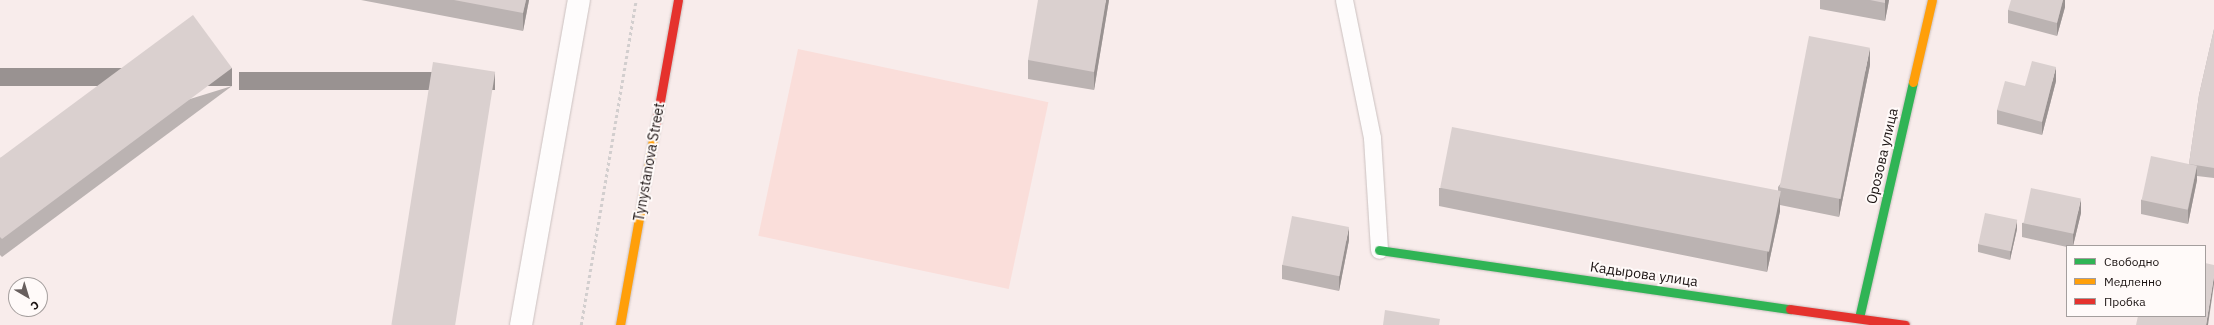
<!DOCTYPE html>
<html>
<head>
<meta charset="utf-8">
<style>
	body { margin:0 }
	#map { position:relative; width:2214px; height:325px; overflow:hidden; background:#f8eceb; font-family:"IBM Plex Sans",sans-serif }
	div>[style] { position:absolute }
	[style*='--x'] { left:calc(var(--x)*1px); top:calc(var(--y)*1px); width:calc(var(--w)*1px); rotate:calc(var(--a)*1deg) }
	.green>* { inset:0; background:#fadeda; transform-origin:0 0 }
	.path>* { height:2.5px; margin-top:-1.25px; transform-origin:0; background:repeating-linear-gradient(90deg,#d2cece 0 3px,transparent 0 6px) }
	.roads { filter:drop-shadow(0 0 1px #cbc1c0) drop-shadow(0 0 1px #cbc1c0) }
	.lane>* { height:17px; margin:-8.5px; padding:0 8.5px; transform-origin:8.5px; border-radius:8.5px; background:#fefcfc }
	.street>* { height:22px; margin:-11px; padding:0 11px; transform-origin:11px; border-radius:11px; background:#fefcfc }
	.fast>* { height:9px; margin:-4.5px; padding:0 4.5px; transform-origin:4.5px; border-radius:4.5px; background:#30b455 }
	.slow>* { height:9px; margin:-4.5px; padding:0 4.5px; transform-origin:4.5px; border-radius:4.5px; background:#ff9f0a }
	.jam>* { height:9px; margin:-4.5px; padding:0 4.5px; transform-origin:4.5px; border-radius:4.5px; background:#e5322d }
	.wall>* { inset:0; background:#bbb3b2 }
	.shaded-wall>* { inset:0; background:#999291; transform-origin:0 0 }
	.building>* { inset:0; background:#dad0cf; transform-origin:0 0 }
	span { translate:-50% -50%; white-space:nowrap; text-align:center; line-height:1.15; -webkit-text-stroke:4px #fffaf9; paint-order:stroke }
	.street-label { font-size:14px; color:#1b1312 }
	.legend { position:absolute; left:2066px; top:245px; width:140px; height:72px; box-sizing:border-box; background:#fffaf9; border:1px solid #a49e9d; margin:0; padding:5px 7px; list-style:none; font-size:12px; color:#1b1312 }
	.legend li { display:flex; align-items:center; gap:8px; height:20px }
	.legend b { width:20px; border:1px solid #a49e9d }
	.north { position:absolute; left:8px; top:277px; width:40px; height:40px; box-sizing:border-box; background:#fffaf9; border:1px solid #a49e9d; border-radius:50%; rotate:142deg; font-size:11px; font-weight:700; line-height:16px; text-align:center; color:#1b1312 }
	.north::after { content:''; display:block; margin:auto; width:14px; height:18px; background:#685f5e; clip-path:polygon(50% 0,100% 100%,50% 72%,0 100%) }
</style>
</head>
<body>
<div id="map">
	<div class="green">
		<i style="left:798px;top:49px;width:256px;height:191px;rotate:12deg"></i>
	</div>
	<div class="path">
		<i style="--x:581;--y:325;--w:330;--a:-80.4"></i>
	</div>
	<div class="roads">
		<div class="lane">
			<i style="--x:1344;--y:0;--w:141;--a:78.5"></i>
			<i style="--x:1372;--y:138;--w:112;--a:86.4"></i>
		</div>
		<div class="street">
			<i style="--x:521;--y:325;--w:330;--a:-79.9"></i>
		</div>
		<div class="fast">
			<i style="--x:1379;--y:250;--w:415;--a:8.2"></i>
			<i style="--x:1859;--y:318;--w:242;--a:-77.1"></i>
		</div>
		<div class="slow">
			<i style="--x:1913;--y:82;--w:84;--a:-77"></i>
			<i style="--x:620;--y:325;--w:199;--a:-79.9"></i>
		</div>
		<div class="jam">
			<i style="--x:655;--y:129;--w:131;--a:-79.9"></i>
			<i style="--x:1790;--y:309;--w:116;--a:7.9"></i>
		</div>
	</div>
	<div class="wall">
		<i style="clip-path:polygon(361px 0,529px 0,523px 31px)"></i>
		<i style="clip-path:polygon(1109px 0,1094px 90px,1028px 79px,1028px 60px)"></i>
		<i style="clip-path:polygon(1820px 0,1889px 0,1885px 21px,1820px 9px)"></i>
		<i style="clip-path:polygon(2065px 0,2065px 7px,2057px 36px,2008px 23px,2008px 10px)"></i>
		<i style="clip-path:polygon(2214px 29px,2214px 178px,2197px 176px,2197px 180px,2188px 224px,2141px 214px,2141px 200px,2189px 164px,2199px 95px)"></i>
		<i style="clip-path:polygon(1870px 65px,1839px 217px,1780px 205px,1780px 211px,1767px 272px,1439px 206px,1439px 188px,1778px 192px,1778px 187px)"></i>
		<i style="clip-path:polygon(2056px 81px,2042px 135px,1997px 124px,1997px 110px,2025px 86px)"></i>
		<i style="clip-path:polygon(232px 86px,2px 257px,0 255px,0 158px)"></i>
		<i style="clip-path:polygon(2081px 213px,2073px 246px,2067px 246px,2067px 247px,2022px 237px,2022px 223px)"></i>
		<i style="clip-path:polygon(2017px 229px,2010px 260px,1978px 252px,1978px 244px)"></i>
		<i style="clip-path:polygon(1349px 240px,1339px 291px,1282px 279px,1282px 265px)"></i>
	</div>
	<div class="shaded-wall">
		<i style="clip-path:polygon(526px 0,529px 0,523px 31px,523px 13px)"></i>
		<i style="clip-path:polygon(1106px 0,1109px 0,1094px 90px,1094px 72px)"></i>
		<i style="clip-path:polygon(1885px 0,1889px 0,1885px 21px)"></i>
		<i style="clip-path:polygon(2063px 0,2065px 0,2065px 7px,2057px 36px,2057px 23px)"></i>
		<i style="clip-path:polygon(1870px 48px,1870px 65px,1839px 217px,1839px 200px)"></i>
		<i style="clip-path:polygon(2056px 67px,2056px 81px,2042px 135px,2042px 122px)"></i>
		<i style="left:232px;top:68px;width:18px;height:287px;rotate:90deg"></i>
		<i style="left:495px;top:72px;width:18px;height:256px;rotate:90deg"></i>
		<i style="clip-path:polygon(2197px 166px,2197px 180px,2188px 224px,2188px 210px)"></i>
		<i style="clip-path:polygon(1780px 193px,1780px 211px,1767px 272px,1767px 254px)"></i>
		<i style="clip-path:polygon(2081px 199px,2081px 213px,2073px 246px,2073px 234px)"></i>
		<i style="clip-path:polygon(2017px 220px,2017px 229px,2010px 260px,2010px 252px)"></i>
		<i style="clip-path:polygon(1349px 227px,1349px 240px,1339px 291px,1339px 277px)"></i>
		<i style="clip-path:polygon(2214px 276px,2214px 284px,2208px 325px,2206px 325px)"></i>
	</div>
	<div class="building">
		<i style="clip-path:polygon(454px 0,526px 0,523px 13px)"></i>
		<i style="clip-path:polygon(1038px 0,1106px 0,1094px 72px,1028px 60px)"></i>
		<i style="clip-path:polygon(1870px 0,1885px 0,1885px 3px)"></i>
		<i style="clip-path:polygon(2011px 0,2063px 0,2057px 23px,2008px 10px)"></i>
		<i style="clip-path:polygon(193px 15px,232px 68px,2px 239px,0 237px,0 158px)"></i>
		<i style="clip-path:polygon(2214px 29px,2214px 168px,2189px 164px,2199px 95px)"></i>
		<i style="left:1809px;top:36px;width:62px;height:154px;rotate:11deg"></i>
		<i style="clip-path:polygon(2032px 61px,2056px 67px,2042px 122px,1997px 110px,2005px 81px,2025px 86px)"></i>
		<i style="left:433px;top:62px;width:63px;height:266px;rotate:9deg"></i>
		<i style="left:1452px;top:127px;width:335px;height:62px;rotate:11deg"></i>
		<i style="left:2151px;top:156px;width:47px;height:45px;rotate:12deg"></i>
		<i style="left:2031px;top:188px;width:51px;height:36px;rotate:12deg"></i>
		<i style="left:1985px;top:213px;width:33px;height:32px;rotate:12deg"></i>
		<i style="left:1292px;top:216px;width:58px;height:50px;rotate:11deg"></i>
		<i style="clip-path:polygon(2205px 263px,2214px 265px,2214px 276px,2206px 325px,2136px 325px,2138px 316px,2205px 316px)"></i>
		<i style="clip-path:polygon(1385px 310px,1440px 319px,1439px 325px,1383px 325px)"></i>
	</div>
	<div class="street-label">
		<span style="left:1882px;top:156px;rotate:-77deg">Орозова улица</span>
		<span style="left:649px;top:162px;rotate:-80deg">Tynystanova Street</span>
		<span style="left:1644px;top:274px;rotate:8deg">Кадырова улица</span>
	</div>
	<ul class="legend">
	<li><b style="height:5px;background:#30b455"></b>Свободно</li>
	<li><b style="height:5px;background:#ff9f0a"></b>Медленно</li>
	<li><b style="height:5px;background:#e5322d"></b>Пробка</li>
	</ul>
	<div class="north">С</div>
</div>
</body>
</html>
